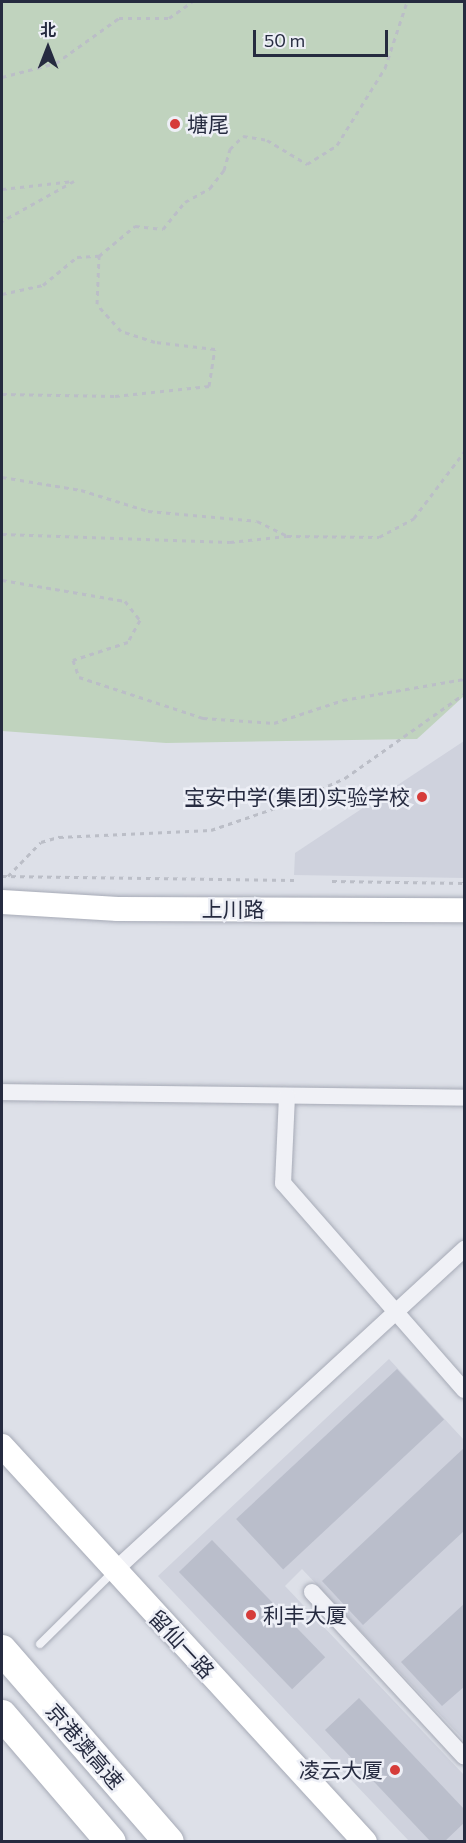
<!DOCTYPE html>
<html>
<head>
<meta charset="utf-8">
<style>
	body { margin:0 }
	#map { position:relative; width:466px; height:1843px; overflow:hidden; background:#dde0e8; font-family:Commissioner,"Noto Sans SC",sans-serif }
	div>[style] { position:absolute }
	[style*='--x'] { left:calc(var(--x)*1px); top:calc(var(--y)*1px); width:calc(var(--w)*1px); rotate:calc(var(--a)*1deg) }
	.built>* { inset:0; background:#cfd2dd }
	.green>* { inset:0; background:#c0d3be }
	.building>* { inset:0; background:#babecb; transform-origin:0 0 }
	.path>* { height:3px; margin-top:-1.5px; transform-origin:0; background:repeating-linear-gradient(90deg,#bbbec7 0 4.5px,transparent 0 9px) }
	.roads { filter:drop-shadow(0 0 2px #a6aab6) drop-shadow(0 0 2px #a6aab6) }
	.lane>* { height:8px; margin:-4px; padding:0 4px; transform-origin:4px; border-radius:4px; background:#f0f1f6 }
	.street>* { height:16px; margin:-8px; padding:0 8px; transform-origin:8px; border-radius:8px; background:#f0f1f6 }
	.secondary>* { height:24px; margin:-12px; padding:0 12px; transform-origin:12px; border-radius:12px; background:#fff }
	.highway>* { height:30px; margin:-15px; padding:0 15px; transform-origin:15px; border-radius:15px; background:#fff }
	.dots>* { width:16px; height:16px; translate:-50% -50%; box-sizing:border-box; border:3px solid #edeff6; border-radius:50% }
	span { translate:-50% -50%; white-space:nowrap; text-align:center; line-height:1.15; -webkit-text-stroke:5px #edeff6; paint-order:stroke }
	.poi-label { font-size:21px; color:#262b40 }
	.left { translate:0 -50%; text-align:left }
	.right { translate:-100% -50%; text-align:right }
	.street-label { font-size:21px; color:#262b40 }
	.frame { position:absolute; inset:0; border:3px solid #262b40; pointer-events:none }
	.north { position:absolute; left:18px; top:18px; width:60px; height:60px; -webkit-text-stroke:4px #edeff6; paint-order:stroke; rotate:0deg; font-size:16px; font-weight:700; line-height:24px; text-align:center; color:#262b40 }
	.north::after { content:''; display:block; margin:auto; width:21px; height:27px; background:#262b40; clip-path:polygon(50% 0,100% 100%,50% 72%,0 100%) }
	.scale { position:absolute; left:253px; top:30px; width:135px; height:27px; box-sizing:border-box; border:3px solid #262b40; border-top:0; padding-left:8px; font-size:18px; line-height:21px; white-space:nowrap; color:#262b40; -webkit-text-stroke:4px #edeff6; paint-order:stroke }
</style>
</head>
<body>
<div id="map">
	<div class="built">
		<i style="clip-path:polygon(464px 741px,464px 878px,294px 875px,295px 853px)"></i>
		<i style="clip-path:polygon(389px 1359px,464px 1440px,464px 1740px,302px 1569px,285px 1586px,464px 1775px,464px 1841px,409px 1841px,158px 1576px)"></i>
	</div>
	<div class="green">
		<i style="clip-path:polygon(2px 2px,464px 2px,464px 696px,417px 739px,166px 743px,2px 731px)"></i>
	</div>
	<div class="building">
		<i style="left:397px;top:1369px;width:69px;height:220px;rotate:47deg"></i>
		<i style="clip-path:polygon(465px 1447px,465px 1530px,363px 1625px,322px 1581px)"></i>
		<i style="left:212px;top:1540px;width:163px;height:46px;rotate:46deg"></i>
		<i style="clip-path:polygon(465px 1603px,465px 1686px,442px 1706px,401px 1662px)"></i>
		<i style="clip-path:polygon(359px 1698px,465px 1810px,465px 1822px,444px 1842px,431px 1842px,325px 1730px)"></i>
	</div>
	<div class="path">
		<i style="--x:2;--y:77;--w:56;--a:-14.5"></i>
		<i style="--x:56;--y:63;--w:77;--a:-35.5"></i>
		<i style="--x:119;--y:18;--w:50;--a:0"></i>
		<i style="--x:169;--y:18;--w:28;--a:-35"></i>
		<i style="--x:2;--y:189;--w:72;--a:-6.3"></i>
		<i style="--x:74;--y:181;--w:82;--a:150.9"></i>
		<i style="--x:2;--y:294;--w:42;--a:-12.4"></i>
		<i style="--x:43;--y:285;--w:44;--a:-39.5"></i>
		<i style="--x:77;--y:257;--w:22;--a:-3"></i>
		<i style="--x:99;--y:256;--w:47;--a:-39.8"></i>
		<i style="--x:135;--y:226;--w:28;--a:6"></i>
		<i style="--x:163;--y:229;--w:35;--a:-51"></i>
		<i style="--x:185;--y:202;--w:29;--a:-29"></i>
		<i style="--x:210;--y:188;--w:23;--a:-52"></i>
		<i style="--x:224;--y:170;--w:22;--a:-74"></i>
		<i style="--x:230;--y:149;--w:18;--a:-45"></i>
		<i style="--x:243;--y:136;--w:24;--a:9"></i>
		<i style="--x:267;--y:140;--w:47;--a:31"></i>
		<i style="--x:307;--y:164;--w:36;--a:-32"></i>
		<i style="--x:337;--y:145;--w:91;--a:-58.1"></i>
		<i style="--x:385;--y:68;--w:70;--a:-71.6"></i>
		<i style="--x:2;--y:394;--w:113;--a:1"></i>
		<i style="--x:115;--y:396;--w:95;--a:-6.1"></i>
		<i style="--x:209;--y:386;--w:37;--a:-81"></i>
		<i style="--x:215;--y:349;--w:60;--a:-173.3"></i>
		<i style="--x:155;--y:342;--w:36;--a:-162"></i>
		<i style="--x:121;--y:331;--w:36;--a:-132"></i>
		<i style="--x:97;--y:304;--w:48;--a:-87.6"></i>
		<i style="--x:2;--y:477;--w:80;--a:9.3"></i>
		<i style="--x:81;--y:490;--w:70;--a:17.4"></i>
		<i style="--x:148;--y:511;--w:109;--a:5.2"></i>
		<i style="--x:257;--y:521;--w:32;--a:26"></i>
		<i style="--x:2;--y:534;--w:228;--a:2"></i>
		<i style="--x:230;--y:542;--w:57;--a:-6"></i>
		<i style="--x:287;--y:536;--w:92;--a:0.6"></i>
		<i style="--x:379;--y:537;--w:40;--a:-28"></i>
		<i style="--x:414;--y:518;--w:83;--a:-52.9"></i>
		<i style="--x:2;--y:580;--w:125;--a:9.7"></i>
		<i style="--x:125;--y:601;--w:24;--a:52"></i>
		<i style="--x:140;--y:620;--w:25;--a:119"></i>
		<i style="--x:128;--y:642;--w:58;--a:161.9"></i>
		<i style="--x:73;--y:660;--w:18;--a:71"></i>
		<i style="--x:79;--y:677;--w:131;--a:18.3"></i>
		<i style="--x:203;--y:718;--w:71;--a:4"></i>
		<i style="--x:274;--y:723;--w:73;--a:-18.4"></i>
		<i style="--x:343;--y:700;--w:123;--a:-9.8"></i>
		<i style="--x:2;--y:876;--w:292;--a:0.8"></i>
		<i style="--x:8;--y:876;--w:47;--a:-45.9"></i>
		<i style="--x:41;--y:842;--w:19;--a:-16"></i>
		<i style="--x:59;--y:837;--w:152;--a:-2.6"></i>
		<i style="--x:211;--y:830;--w:80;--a:-18.9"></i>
		<i style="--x:287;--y:804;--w:64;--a:-24.1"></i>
		<i style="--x:345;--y:778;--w:146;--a:-35.2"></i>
		<i style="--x:332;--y:881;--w:132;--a:0.9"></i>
	</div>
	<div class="roads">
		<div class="lane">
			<i style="--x:40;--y:1644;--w:104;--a:-44.6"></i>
		</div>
		<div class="street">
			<i style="--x:2;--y:1092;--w:462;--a:0.7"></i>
			<i style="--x:287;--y:1096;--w:87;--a:92.6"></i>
			<i style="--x:283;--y:1183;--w:275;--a:48.8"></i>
			<i style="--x:114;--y:1571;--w:476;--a:-42.6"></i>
			<i style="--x:312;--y:1592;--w:224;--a:47.3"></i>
		</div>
		<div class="secondary">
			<i style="--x:2;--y:902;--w:116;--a:3.5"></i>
			<i style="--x:118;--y:909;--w:346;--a:0.2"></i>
			<i style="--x:2;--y:1446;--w:537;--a:47.49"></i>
		</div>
		<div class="highway">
			<i style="--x:2;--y:1650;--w:254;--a:49"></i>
			<i style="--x:2;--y:1715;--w:167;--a:49.4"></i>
		</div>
	</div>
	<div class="dots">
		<i style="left:175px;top:124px;background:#d63c3a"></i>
		<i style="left:422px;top:797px;background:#d63c3a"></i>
		<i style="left:251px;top:1615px;background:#d63c3a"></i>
		<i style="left:395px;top:1770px;background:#d63c3a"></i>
	</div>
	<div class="poi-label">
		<span class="left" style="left:187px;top:124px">塘尾</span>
		<span class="right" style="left:410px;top:797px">宝安中学(集团)实验学校</span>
		<span class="left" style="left:263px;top:1615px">利丰大厦</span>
		<span class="right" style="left:383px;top:1770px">凌云大厦</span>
	</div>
	<div class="street-label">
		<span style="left:233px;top:909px">上川路</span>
		<span style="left:182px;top:1644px;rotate:47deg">留仙一路</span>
		<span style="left:85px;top:1746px;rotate:49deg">京港澳高速</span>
	</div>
	<div class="frame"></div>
	<div class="north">北</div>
	<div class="scale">50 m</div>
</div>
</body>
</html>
